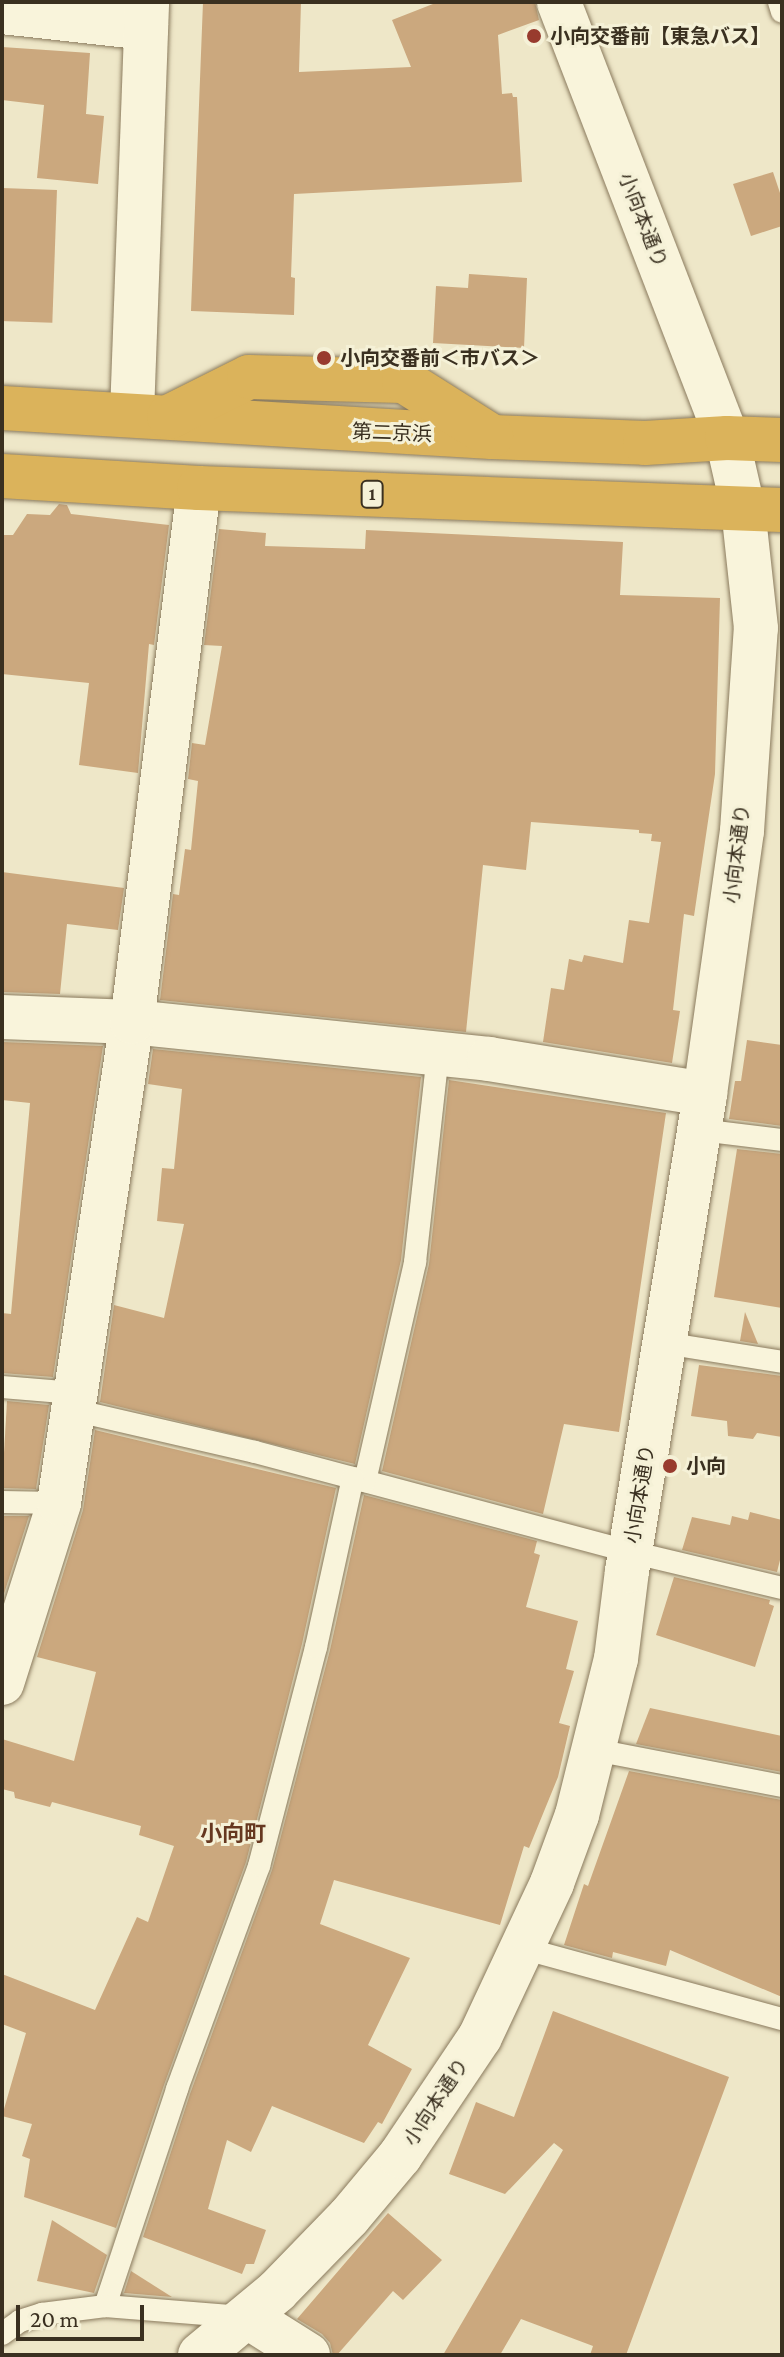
<!DOCTYPE html>
<html>
<head>
<meta charset="utf-8">
<style>
	body { margin:0 }
	#map { position:relative; width:784px; height:2357px; overflow:hidden; background:#eee7c8; font-family:"Crimson Pro","Noto Sans JP",serif }
	div>[style] { position:absolute }
	[style*='--x'] { left:calc(var(--x)*1px); top:calc(var(--y)*1px); width:calc(var(--w)*1px); rotate:calc(var(--a)*1deg) }
	.building>* { inset:0; background:#cba87e; transform-origin:0 0 }
	.roads { filter:drop-shadow(0 0 2px #8a7a5d) drop-shadow(0 0 2px #8a7a5d) }
	.lane>* { height:22px; margin:-11px; padding:0 11px; transform-origin:11px; border-radius:11px; background:#f9f4db }
	.street>* { height:44px; margin:-22px; padding:0 22px; transform-origin:22px; border-radius:22px; background:#f9f4db }
	.secondary>* { height:44px; margin:-22px; padding:0 22px; transform-origin:22px; border-radius:22px; background:#f9f4db }
	.highway>* { height:44px; margin:-22px; padding:0 22px; transform-origin:22px; border-radius:22px; background:#dbb35b }
	.dots>* { width:22px; height:22px; translate:-50% -50%; box-sizing:border-box; border:4px solid #f5f1d7; border-radius:50% }
	span { translate:-50% -50%; white-space:nowrap; text-align:center; line-height:1.15; -webkit-text-stroke:6px #f5f1d7; paint-order:stroke }
	.shield-label span { padding:2px 6px; background:#f5f1d7; border:2px solid; border-radius:6px; -webkit-text-stroke-width:0 }
	.shield-label { font-size:18px; color:#3a3020; font-weight:700 }
	.poi-label { font-size:20px; color:#3a3020; font-weight:700 }
	.left { translate:0 -50%; text-align:left }
	.street-label { font-size:20px; color:#3a3020 }
	.neighbourhood-label { font-size:22px; color:#663820; font-weight:700 }
	.frame { position:absolute; inset:0; border:4px solid #3a3020; pointer-events:none }
	.scale { position:absolute; left:16px; top:2305px; width:128px; height:36px; box-sizing:border-box; border:4px solid #3a3020; border-top:0; padding-left:10px; font-size:24px; line-height:28px; white-space:nowrap; color:#3a3020; -webkit-text-stroke:6px #f5f1d7; paint-order:stroke }
</style>
</head>
<body>
<div id="map">
	<div class="building">
		<i style="clip-path:polygon(203px 2px,301px 2px,299px 72px,411px 67px,392px 20px,438px 2px,535px 2px,539px 20px,498px 35px,502px 94px,512px 93px,513px 97px,517px 97px,522px 182px,294px 194px,291px 277px,295px 278px,294px 315px,191px 311px)"></i>
		<i style="clip-path:polygon(2px 47px,90px 53px,86px 114px,104px 116px,98px 184px,37px 178px,44px 105px,2px 100px)"></i>
		<i style="clip-path:polygon(773px 172px,782px 199px,782px 226px,751px 236px,733px 184px)"></i>
		<i style="left:2px;top:188px;width:55px;height:133px;rotate:2deg"></i>
		<i style="clip-path:polygon(469px 274px,527px 278px,524px 348px,433px 343px,436px 286px,468px 288px)"></i>
		<i style="clip-path:polygon(59px 504px,67px 505px,71px 514px,169px 525px,154px 645px,149px 644px,138px 773px,79px 765px,89px 683px,2px 674px,2px 535px,13px 535px,27px 514px,50px 515px)"></i>
		<i style="clip-path:polygon(219px 529px,266px 533px,265px 546px,365px 549px,366px 530px,623px 542px,620px 595px,720px 598px,715px 774px,694px 916px,684px 914px,673px 1010px,680px 1011px,672px 1063px,543px 1042px,551px 988px,564px 990px,569px 959px,582px 962px,584px 955px,623px 963px,629px 920px,649px 923px,661px 842px,651px 841px,652px 834px,639px 833px,639px 830px,531px 822px,526px 870px,483px 865px,466px 1032px,160px 1000px,173px 894px,179px 895px,185px 849px,191px 850px,198px 781px,188px 779px,192px 743px,205px 745px,222px 646px,204px 645px)"></i>
		<i style="clip-path:polygon(2px 872px,124px 888px,118px 930px,67px 924px,60px 994px,2px 992px)"></i>
		<i style="clip-path:polygon(747px 1040px,782px 1045px,782px 1126px,729px 1119px,735px 1081px,741px 1081px)"></i>
		<i style="clip-path:polygon(2px 1042px,103px 1046px,53px 1377px,2px 1373px,2px 1313px,11px 1314px,30px 1103px,2px 1100px)"></i>
		<i style="clip-path:polygon(153px 1049px,421px 1077px,401px 1260px,355px 1464px,100px 1402px,114px 1305px,164px 1318px,184px 1224px,157px 1221px,162px 1168px,174px 1169px,182px 1089px,148px 1084px)"></i>
		<i style="clip-path:polygon(449px 1080px,666px 1113px,619px 1432px,564px 1424px,543px 1514px,382px 1471px,429px 1264px)"></i>
		<i style="clip-path:polygon(737px 1149px,782px 1154px,782px 1308px,714px 1297px)"></i>
		<i style="clip-path:polygon(745px 1312px,758px 1344px,740px 1341px)"></i>
		<i style="clip-path:polygon(699px 1365px,782px 1376px,782px 1437px,757px 1433px,753px 1439px,728px 1436px,727px 1421px,691px 1416px)"></i>
		<i style="clip-path:polygon(7px 1401px,49px 1405px,36px 1489px,2px 1488px)"></i>
		<i style="clip-path:polygon(95px 1430px,336px 1488px,302px 1644px,246px 1862px,164px 2085px,116px 2228px,24px 2197px,30px 2159px,22px 2156px,32px 2124px,2px 2116px,26px 2033px,2px 2024px,2px 1974px,95px 2010px,137px 1917px,148px 1922px,174px 1846px,139px 1835px,141px 1826px,52px 1802px,50px 1807px,15px 1798px,14px 1792px,2px 1789px,2px 1739px,74px 1761px,96px 1672px,37px 1657px,83px 1510px)"></i>
		<i style="clip-path:polygon(364px 1495px,537px 1541px,534px 1553px,540px 1555px,526px 1607px,578px 1621px,566px 1669px,574px 1671px,559px 1723px,570px 1726px,558px 1777px,529px 1848px,524px 1846px,500px 1925px,334px 1880px,320px 1924px,410px 1958px,368px 2045px,412px 2069px,382px 2124px,378px 2122px,364px 2143px,272px 2106px,251px 2152px,227px 2140px,208px 2209px,266px 2230px,254px 2264px,246px 2264px,242px 2274px,143px 2237px,190px 2094px,272px 1870px,330px 1650px)"></i>
		<i style="clip-path:polygon(750px 1512px,782px 1520px,782px 1552px,777px 1572px,682px 1550px,692px 1517px,730px 1525px,732px 1516px,748px 1520px)"></i>
		<i style="clip-path:polygon(2px 1516px,29px 1516px,2px 1600px)"></i>
		<i style="clip-path:polygon(674px 1577px,770px 1600px,769px 1604px,774px 1606px,755px 1667px,656px 1635px)"></i>
		<i style="clip-path:polygon(650px 1708px,782px 1736px,782px 1772px,636px 1744px)"></i>
		<i style="clip-path:polygon(629px 1771px,782px 1800px,782px 1997px,670px 1950px,666px 1966px,613px 1952px,612px 1958px,564px 1945px,584px 1884px,588px 1886px)"></i>
		<i style="clip-path:polygon(553px 2011px,729px 2077px,626px 2355px,590px 2355px,593px 2346px,521px 2319px,500px 2355px,443px 2355px,563px 2150px,554px 2143px,505px 2194px,449px 2174px,476px 2102px,514px 2117px)"></i>
		<i style="clip-path:polygon(388px 2213px,442px 2260px,403px 2300px,393px 2291px,337px 2355px,333px 2355px,330px 2343px,322px 2334px,297px 2319px)"></i>
		<i style="clip-path:polygon(52px 2220px,107px 2255px,94px 2293px,37px 2281px)"></i>
		<i style="clip-path:polygon(131px 2271px,172px 2297px,124px 2293px)"></i>
	</div>
	<div class="roads">
		<div class="lane">
			<i style="--x:779;--y:2;--w:10;--a:73"></i>
			<i style="--x:700;--y:1130;--w:83;--a:7"></i>
			<i style="--x:664;--y:1343;--w:120;--a:9.1"></i>
			<i style="--x:2;--y:1387;--w:73;--a:4.7"></i>
			<i style="--x:73;--y:1410;--w:187;--a:13"></i>
			<i style="--x:255;--y:1452;--w:389;--a:14.9"></i>
			<i style="--x:631;--y:1552;--w:155;--a:13.4"></i>
			<i style="--x:365;--y:1481;--w:225;--a:-77.1"></i>
			<i style="--x:415;--y:1262;--w:209;--a:-83.7"></i>
			<i style="--x:2;--y:1502;--w:57;--a:1"></i>
			<i style="--x:595;--y:1750;--w:190;--a:10.9"></i>
			<i style="--x:522;--y:1948;--w:270;--a:15.3"></i>
			<i style="--x:105;--y:2306;--w:229;--a:-71.6"></i>
			<i style="--x:177;--y:2089;--w:238;--a:-69.8"></i>
			<i style="--x:259;--y:1866;--w:226;--a:-75.4"></i>
			<i style="--x:316;--y:1647;--w:173;--a:-77.7"></i>
			<i style="--x:2;--y:2334;--w:22;--a:-36"></i>
			<i style="--x:20;--y:2321;--w:23;--a:-18"></i>
			<i style="--x:42;--y:2314;--w:64;--a:-7.2"></i>
			<i style="--x:105;--y:2306;--w:138;--a:4.6"></i>
		</div>
		<div class="street">
			<i style="--x:2;--y:12;--w:145;--a:6.3"></i>
			<i style="--x:132;--y:414;--w:412;--a:-87.9"></i>
			<i style="--x:2;--y:1017;--w:130;--a:2.2"></i>
			<i style="--x:132;--y:1022;--w:359;--a:5.9"></i>
			<i style="--x:489;--y:1059;--w:219;--a:9.2"></i>
			<i style="--x:2;--y:1683;--w:189;--a:-72.4"></i>
			<i style="--x:59;--y:1503;--w:487;--a:-81.4"></i>
			<i style="--x:132;--y:1022;--w:538;--a:-82.85"></i>
			<i style="--x:248;--y:2317;--w:71;--a:32.3"></i>
		</div>
		<div class="secondary">
			<i style="--x:200;--y:2355;--w:100;--a:-39.7"></i>
			<i style="--x:277;--y:2291;--w:103;--a:-45.8"></i>
			<i style="--x:349;--y:2217;--w:80;--a:-50.1"></i>
			<i style="--x:400;--y:2156;--w:143;--a:-56.1"></i>
			<i style="--x:480;--y:2037;--w:170;--a:-64.9"></i>
			<i style="--x:552;--y:1883;--w:72;--a:-69.8"></i>
			<i style="--x:577;--y:1815;--w:161;--a:-76"></i>
			<i style="--x:616;--y:1659;--w:89;--a:-82.9"></i>
			<i style="--x:627;--y:1571;--w:483;--a:-80.7"></i>
			<i style="--x:705;--y:1094;--w:266;--a:-82"></i>
			<i style="--x:742;--y:831;--w:203;--a:-86.1"></i>
			<i style="--x:756;--y:628;--w:121;--a:-96.2"></i>
			<i style="--x:743;--y:508;--w:72;--a:-102.9"></i>
			<i style="--x:727;--y:438;--w:467;--a:-111.1"></i>
		</div>
		<div class="highway">
			<i style="--x:2;--y:408;--w:491;--a:3.4"></i>
			<i style="--x:492;--y:437;--w:153;--a:2.2"></i>
			<i style="--x:645;--y:443;--w:82;--a:-3.5"></i>
			<i style="--x:727;--y:438;--w:55;--a:2.1"></i>
			<i style="--x:169;--y:417;--w:89;--a:-26.6"></i>
			<i style="--x:249;--y:377;--w:155;--a:1.5"></i>
			<i style="--x:404;--y:381;--w:103;--a:32.3"></i>
			<i style="--x:2;--y:476;--w:197;--a:3.5"></i>
			<i style="--x:199;--y:488;--w:583;--a:2.16"></i>
		</div>
	</div>
	<div class="dots">
		<i style="left:534px;top:36px;background:#983b2e"></i>
		<i style="left:324px;top:358px;background:#983b2e"></i>
		<i style="left:670px;top:1466px;background:#983b2e"></i>
	</div>
	<div class="shield-label">
		<span style="left:372px;top:494px">1</span>
	</div>
	<div class="poi-label">
		<span class="left" style="left:550px;top:36px">小向交番前【東急バス】</span>
		<span class="left" style="left:340px;top:358px">小向交番前＜市バス＞</span>
		<span class="left" style="left:686px;top:1466px">小向</span>
	</div>
	<div class="street-label">
		<span style="left:643px;top:220px;rotate:69deg">小向本通り</span>
		<span style="left:392px;top:433px;rotate:2deg">第二京浜</span>
		<span style="left:737px;top:854px;rotate:-83deg">小向本通り</span>
		<span style="left:640px;top:1494px;rotate:-81deg">小向本通り</span>
		<span style="left:436px;top:2102px;rotate:-56deg">小向本通り</span>
	</div>
	<div class="neighbourhood-label">
		<span style="left:233px;top:1834px">小向町</span>
	</div>
	<div class="frame"></div>
	<div class="scale">20 m</div>
</div>
</body>
</html>
